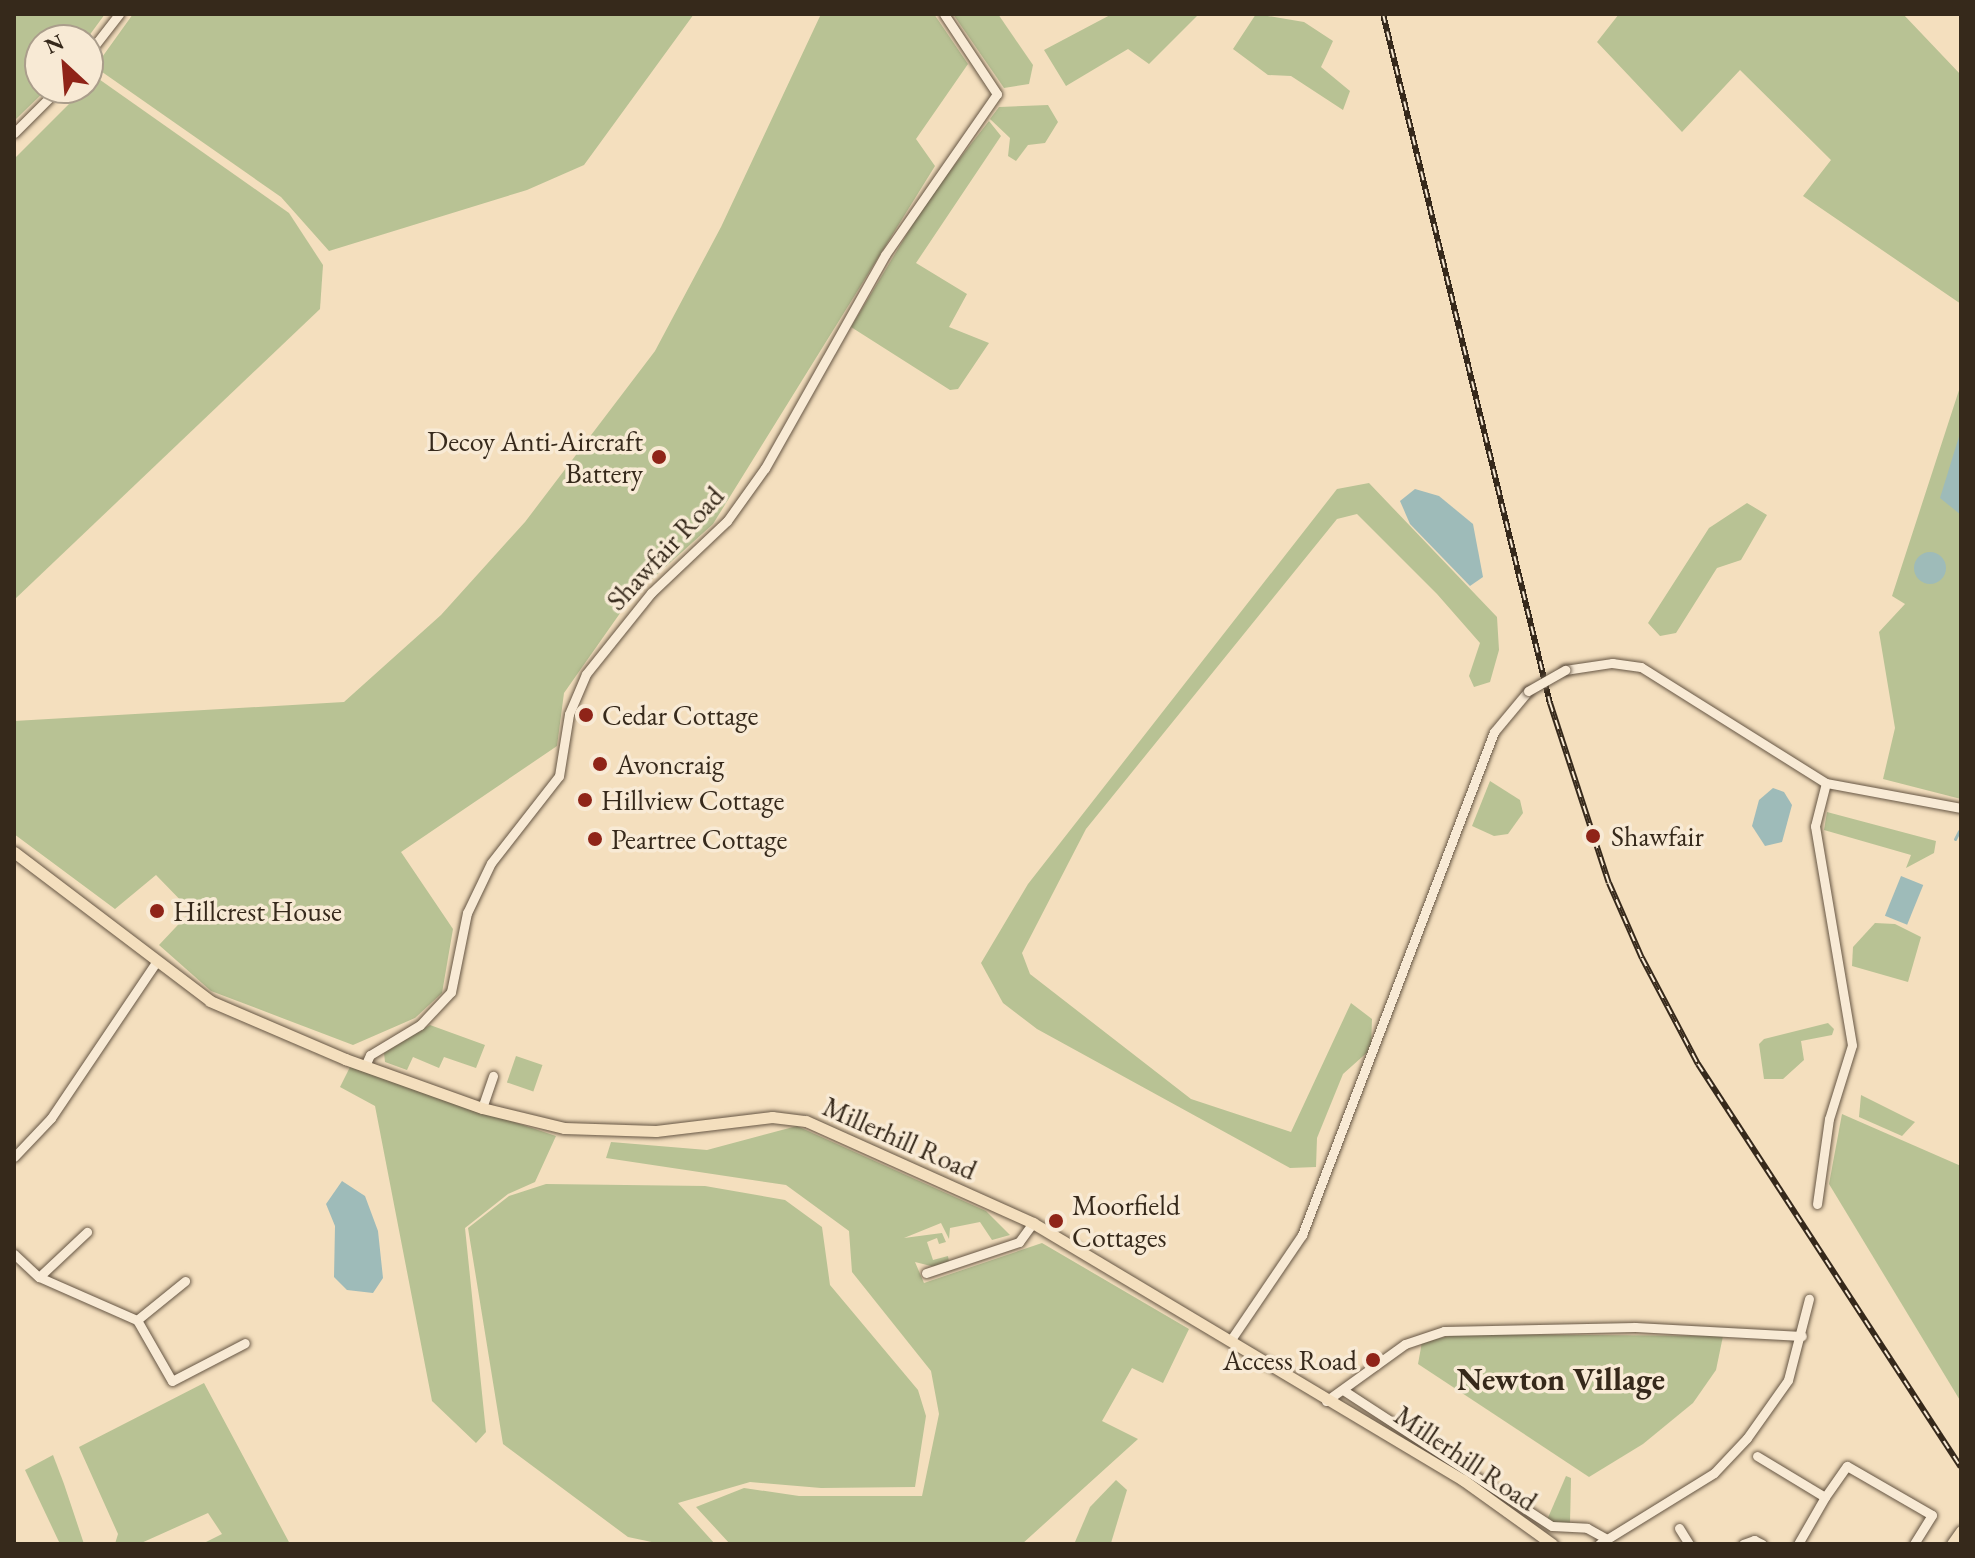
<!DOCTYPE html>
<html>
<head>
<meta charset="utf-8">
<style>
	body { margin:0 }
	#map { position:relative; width:1975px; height:1558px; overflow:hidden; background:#f4dfbe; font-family:"EB Garamond",serif }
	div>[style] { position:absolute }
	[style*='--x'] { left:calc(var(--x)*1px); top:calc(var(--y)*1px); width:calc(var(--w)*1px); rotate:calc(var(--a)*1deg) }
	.green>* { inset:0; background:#b8c294; transform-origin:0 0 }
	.water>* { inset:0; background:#9ebbb9; transform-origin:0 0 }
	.round { border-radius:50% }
	.stream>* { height:3px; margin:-1.5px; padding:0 1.5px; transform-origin:1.5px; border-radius:1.5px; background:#9ebbb9 }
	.roads { filter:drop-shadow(0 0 2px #665644) drop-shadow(0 0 2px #665644) }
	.minor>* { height:9px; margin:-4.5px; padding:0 4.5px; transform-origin:4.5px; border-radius:4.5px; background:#f8ead5 }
	.major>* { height:11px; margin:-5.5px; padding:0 5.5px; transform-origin:5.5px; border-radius:5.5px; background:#f4dfbe }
	.rail>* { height:6px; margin-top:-3px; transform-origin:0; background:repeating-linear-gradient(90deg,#f8ead5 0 9px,#36291b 0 18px); box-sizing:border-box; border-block:2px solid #36291b }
	.bridges { filter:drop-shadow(0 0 2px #665644) drop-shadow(0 0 2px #665644) }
	.minor-bridge>* { height:9px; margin:-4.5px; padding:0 4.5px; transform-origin:4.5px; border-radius:4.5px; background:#f8ead5 }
	.dots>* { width:22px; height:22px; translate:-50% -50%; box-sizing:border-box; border:4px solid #f8ead5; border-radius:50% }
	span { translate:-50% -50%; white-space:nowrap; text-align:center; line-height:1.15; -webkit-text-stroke:7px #f8ead5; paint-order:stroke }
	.poi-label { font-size:28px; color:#36291b }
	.right { translate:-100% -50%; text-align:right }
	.left { translate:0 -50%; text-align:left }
	.street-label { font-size:28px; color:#36291b }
	.quarter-label { font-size:32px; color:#36291b; font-weight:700 }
	.frame { position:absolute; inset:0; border:16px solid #36291b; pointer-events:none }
	.north { position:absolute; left:24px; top:24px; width:80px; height:80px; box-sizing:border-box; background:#f8ead5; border:2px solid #aa9d8b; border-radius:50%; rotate:334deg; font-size:22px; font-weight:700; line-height:32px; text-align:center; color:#36291b }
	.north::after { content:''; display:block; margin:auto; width:28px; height:36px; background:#8f2418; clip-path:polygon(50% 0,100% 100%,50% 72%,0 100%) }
</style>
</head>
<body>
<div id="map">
	<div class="green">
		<i style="clip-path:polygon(14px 14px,105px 14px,86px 40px,40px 40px,40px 88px,48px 88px,14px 121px)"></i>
		<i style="clip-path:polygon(133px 14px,694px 14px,584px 165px,527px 190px,329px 251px,281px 197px,95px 67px)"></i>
		<i style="clip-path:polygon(821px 14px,934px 14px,968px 64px,916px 139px,935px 166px,713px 524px,630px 599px,564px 693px,557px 746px,401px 852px,453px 929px,442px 993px,415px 1018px,353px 1045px,211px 991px,159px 945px,191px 911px,156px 875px,115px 909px,14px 834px,14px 721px,344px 702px,441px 615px,525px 522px,655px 351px,721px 227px)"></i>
		<i style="clip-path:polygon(953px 14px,998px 14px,1033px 65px,1029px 84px,1004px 88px)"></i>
		<i style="clip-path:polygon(1112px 14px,1199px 14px,1149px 64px,1128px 49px,1066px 86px,1044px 50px)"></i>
		<i style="clip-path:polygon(1256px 14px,1304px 22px,1333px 41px,1321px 67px,1350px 91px,1343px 110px,1291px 76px,1268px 75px,1233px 49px)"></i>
		<i style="clip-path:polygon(1619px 14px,1903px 14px,1961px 75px,1961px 304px,1803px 196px,1831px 160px,1740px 70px,1682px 132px,1597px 42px)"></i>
		<i style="clip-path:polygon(96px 77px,289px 213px,323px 265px,320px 309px,14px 600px,14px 159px)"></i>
		<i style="clip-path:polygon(1048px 105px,1058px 122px,1045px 143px,1028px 145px,1016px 161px,1008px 156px,1010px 138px,990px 119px,999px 107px)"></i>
		<i style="clip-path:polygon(989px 121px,1001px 136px,916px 263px,967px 294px,949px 327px,989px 343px,958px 389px,950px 390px,851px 327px,928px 199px)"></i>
		<i style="clip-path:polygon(1961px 384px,1961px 799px,1883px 779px,1895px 728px,1879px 632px,1905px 604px,1892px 596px)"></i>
		<i style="clip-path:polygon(1369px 483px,1497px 617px,1499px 650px,1490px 682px,1474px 687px,1469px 676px,1480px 643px,1437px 594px,1357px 514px,1337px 519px,1086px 829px,1022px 953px,1030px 974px,1191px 1099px,1291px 1132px,1351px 1003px,1372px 1019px,1371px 1049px,1343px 1074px,1317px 1138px,1316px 1167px,1290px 1168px,1037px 1029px,1003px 1003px,981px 963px,1028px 884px,1337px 489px)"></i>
		<i style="clip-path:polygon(1747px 503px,1767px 515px,1741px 560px,1717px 568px,1676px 633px,1660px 636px,1648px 623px,1709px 528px)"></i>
		<i style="clip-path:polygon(1490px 781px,1520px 800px,1523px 813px,1508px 834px,1494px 836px,1472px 826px)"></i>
		<i style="clip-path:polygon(1827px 812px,1936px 841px,1934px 853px,1906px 868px,1911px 855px,1824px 830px)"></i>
		<i style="clip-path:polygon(1875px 923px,1895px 924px,1921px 937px,1908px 982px,1852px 966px,1853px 947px)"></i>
		<i style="clip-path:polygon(1828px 1023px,1834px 1029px,1832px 1035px,1801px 1041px,1804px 1060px,1783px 1079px,1764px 1079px,1759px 1044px,1764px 1039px)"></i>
		<i style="clip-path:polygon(430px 1025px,485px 1045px,476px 1068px,444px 1057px,439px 1068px,413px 1057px,407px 1070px,385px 1062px,384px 1053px)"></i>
		<i style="left:516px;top:1056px;width:28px;height:28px;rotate:19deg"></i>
		<i style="clip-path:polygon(350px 1067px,556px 1136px,535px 1182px,508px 1194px,465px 1228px,486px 1432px,476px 1443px,432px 1401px,375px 1106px,340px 1087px)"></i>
		<i style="clip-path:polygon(1861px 1095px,1915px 1122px,1902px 1136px,1859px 1117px)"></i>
		<i style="clip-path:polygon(1842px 1114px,1961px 1166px,1961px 1402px,1829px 1184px)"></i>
		<i style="clip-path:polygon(797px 1126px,986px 1211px,1010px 1235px,992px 1240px,980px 1222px,950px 1228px,949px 1239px,941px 1223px,904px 1238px,942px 1233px,946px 1242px,939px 1244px,937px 1238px,927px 1242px,933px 1260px,948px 1256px,949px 1262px,935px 1267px,915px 1262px,924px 1283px,1042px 1243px,1189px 1329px,1163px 1383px,1132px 1368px,1102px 1421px,1138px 1439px,1022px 1544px,730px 1544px,696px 1507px,744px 1488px,799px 1496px,922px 1496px,939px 1414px,931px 1371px,852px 1272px,849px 1231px,786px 1185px,606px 1158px,611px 1142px,707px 1150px)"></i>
		<i style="clip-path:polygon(546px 1184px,705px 1186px,785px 1200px,822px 1227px,830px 1285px,918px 1390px,926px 1416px,915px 1487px,821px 1488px,750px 1482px,678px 1503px,715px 1544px,661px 1544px,628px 1537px,503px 1444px,468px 1228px,509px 1196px)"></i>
		<i style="clip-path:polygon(1459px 1334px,1723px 1336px,1716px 1370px,1693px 1403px,1643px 1444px,1589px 1477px,1418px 1364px,1422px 1342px)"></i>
		<i style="clip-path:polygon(204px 1383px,290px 1544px,202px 1544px,222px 1534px,208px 1513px,139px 1544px,115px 1544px,118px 1534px,79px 1447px)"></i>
		<i style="clip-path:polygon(53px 1455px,64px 1484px,84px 1544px,60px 1544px,25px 1470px)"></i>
		<i style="clip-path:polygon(1566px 1476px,1571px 1478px,1570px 1524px,1556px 1523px,1547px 1520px)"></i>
		<i style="clip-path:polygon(1116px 1480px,1127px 1490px,1111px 1543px,1075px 1542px,1090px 1507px)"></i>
	</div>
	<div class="water">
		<i style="clip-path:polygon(1961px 430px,1961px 515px,1940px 498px)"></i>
		<i style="clip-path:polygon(1415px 489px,1439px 496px,1473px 524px,1483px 577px,1470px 586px,1410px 524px,1400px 501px)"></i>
		<i class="round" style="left:1914px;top:552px;width:32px;height:32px"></i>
		<i style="clip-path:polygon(1773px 788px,1784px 792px,1792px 805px,1782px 842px,1765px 846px,1752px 826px,1759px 800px)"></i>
		<i style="left:1901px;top:876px;width:24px;height:43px;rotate:22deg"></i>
		<i style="clip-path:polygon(342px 1181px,365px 1196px,378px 1231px,383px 1278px,373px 1293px,347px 1290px,334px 1277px,335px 1226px,326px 1204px)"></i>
	</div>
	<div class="stream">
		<i style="--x:1955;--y:839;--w:9;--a:-63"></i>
	</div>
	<div class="roads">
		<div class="minor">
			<i style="--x:88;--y:54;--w:51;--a:-52.2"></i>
			<i style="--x:14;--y:133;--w:64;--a:-45"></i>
			<i style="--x:1565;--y:670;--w:48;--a:-8.5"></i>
			<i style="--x:1612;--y:663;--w:29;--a:8"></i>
			<i style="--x:1641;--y:667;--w:218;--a:32.1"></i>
			<i style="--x:1826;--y:783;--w:137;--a:10.5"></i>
			<i style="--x:365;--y:1066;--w:12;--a:-66"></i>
			<i style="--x:370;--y:1055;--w:58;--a:-31"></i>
			<i style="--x:420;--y:1025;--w:45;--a:-46.8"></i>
			<i style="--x:451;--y:992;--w:81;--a:-78.6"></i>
			<i style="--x:467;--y:913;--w:55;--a:-64.4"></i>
			<i style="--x:491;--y:863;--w:110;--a:-52"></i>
			<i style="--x:559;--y:776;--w:63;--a:-80.8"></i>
			<i style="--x:569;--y:714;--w:43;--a:-67"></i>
			<i style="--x:586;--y:674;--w:104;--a:-51.3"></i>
			<i style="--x:651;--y:593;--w:105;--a:-43.5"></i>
			<i style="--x:727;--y:521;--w:65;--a:-54.4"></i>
			<i style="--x:765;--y:468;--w:244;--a:-60.6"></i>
			<i style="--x:885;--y:255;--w:196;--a:-55.2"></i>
			<i style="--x:997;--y:94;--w:96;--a:-123.5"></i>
			<i style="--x:482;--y:1108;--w:34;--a:-71"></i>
			<i style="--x:14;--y:1157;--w:54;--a:-46.5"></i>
			<i style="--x:51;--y:1118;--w:189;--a:-56"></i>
			<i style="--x:1817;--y:1204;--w:86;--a:-82"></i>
			<i style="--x:1829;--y:1119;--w:77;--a:-72.7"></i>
			<i style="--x:1852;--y:1045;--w:222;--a:-99.6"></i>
			<i style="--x:1815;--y:826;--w:44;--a:-75.7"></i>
			<i style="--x:14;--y:1254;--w:34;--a:43"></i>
			<i style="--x:39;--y:1277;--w:107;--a:23.7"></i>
			<i style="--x:137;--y:1320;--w:70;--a:60.2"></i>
			<i style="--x:172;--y:1381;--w:82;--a:-27.5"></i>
			<i style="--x:926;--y:1273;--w:98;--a:-18.4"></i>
			<i style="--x:1019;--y:1242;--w:24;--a:-54"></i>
			<i style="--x:39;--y:1277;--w:66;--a:-43.2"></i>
			<i style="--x:137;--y:1320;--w:62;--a:-39.1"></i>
			<i style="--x:1232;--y:1338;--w:125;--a:-55.8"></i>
			<i style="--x:1302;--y:1235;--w:538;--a:-69.11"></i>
			<i style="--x:1494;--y:732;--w:53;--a:-50.3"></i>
			<i style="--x:1343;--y:1390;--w:249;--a:33.1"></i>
			<i style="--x:1552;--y:1526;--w:35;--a:3"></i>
			<i style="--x:1587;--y:1528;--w:23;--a:29"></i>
			<i style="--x:1326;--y:1401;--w:97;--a:-35.8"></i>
			<i style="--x:1405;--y:1344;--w:41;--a:-18.4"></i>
			<i style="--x:1444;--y:1331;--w:191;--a:-1.2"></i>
			<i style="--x:1635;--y:1327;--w:167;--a:3.1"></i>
			<i style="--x:1757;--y:1456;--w:79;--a:31.1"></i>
			<i style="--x:1825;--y:1497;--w:54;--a:119.9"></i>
			<i style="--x:1825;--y:1497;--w:38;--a:-55"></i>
			<i style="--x:1847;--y:1466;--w:98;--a:30"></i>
			<i style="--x:1932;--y:1515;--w:34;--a:122"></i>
			<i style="--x:1679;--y:1528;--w:19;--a:58"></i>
			<i style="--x:1599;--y:1544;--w:135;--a:-31.7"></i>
			<i style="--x:1714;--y:1473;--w:48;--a:-46.7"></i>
			<i style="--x:1747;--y:1438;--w:71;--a:-54.7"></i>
			<i style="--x:1788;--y:1380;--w:84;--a:-75.5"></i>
			<i style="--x:1743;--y:1544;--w:12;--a:-20"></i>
			<i style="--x:1754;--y:1540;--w:9;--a:27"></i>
		</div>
		<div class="major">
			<i style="--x:14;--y:852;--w:246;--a:37.2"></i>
			<i style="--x:210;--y:1001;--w:147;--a:23.2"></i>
			<i style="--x:345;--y:1059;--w:145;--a:19.7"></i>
			<i style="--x:482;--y:1108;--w:84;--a:13.7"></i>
			<i style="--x:564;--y:1128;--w:92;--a:1.9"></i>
			<i style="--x:656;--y:1131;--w:117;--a:-6.9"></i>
			<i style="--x:772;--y:1117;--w:34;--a:7"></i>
			<i style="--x:806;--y:1121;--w:249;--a:24.2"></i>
			<i style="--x:1033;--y:1223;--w:501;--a:30.87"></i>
			<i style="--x:1463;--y:1480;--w:110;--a:35.7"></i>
			<i style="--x:1952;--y:1544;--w:16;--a:-55"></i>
		</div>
	</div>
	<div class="rail">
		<i style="--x:1383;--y:14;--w:709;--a:76.38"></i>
		<i style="--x:1550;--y:703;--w:189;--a:71.9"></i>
		<i style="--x:1609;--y:883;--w:82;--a:66.3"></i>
		<i style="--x:1642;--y:958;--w:120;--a:62.2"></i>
		<i style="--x:1698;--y:1064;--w:481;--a:56.9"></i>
	</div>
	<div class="bridges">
		<div class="minor-bridge">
			<i style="--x:1528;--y:691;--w:43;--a:-29.6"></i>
		</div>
	</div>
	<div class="dots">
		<i style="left:659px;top:457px;background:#8f2418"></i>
		<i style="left:586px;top:715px;background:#8f2418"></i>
		<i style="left:600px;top:764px;background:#8f2418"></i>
		<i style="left:585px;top:800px;background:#8f2418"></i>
		<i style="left:1593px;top:836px;background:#8f2418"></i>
		<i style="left:595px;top:839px;background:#8f2418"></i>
		<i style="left:157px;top:911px;background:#8f2418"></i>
		<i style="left:1056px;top:1221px;background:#8f2418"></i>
		<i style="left:1373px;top:1360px;background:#8f2418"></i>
	</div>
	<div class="poi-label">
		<span class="right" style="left:643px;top:457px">Decoy Anti-Aircraft<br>Battery</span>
		<span class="left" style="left:602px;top:715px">Cedar Cottage</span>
		<span class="left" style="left:616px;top:764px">Avoncraig</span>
		<span class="left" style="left:601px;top:800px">Hillview Cottage</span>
		<span class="left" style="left:1611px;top:836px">Shawfair</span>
		<span class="left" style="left:611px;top:839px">Peartree Cottage</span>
		<span class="left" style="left:173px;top:911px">Hillcrest House</span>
		<span class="left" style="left:1072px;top:1221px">Moorfield<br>Cottages</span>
		<span class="right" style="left:1357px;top:1360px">Access Road</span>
	</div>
	<div class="street-label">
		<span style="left:665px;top:548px;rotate:-47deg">Shawfair Road</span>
		<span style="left:900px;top:1138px;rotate:24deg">Millerhill Road</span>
		<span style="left:1466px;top:1458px;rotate:34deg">Millerhill Road</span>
	</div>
	<div class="quarter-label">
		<span style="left:1561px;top:1379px">Newton Village</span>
	</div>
	<div class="frame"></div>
	<div class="north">N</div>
</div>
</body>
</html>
